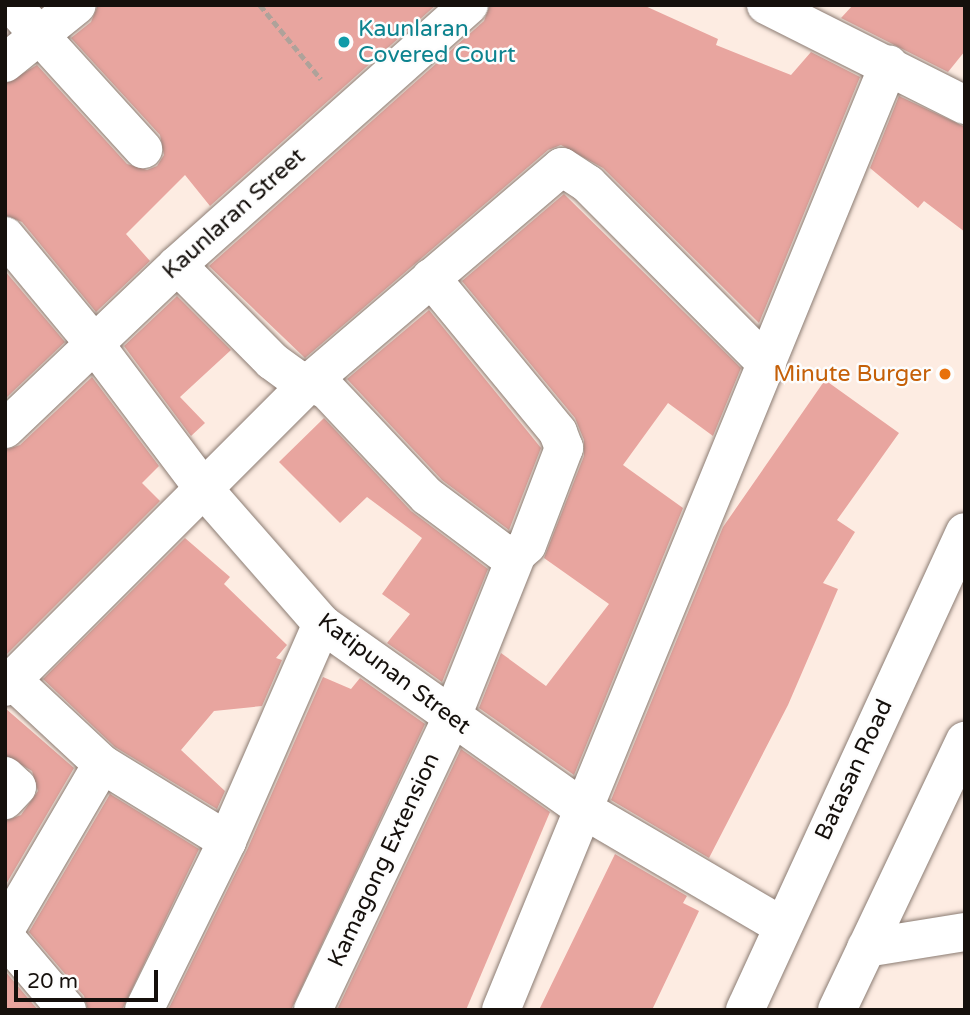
<!DOCTYPE html>
<html>
<head>
<meta charset="utf-8">
<style>
	body { margin:0 }
	#map { position:relative; width:970px; height:1015px; overflow:hidden; background:#fdece2; font-family:"Varela Round",sans-serif }
	div>[style] { position:absolute }
	[style*='--x'] { left:calc(var(--x)*1px); top:calc(var(--y)*1px); width:calc(var(--w)*1px); rotate:calc(var(--a)*1deg) }
	.building>* { inset:0; background:#e8a59f }
	.path>* { height:4.5px; margin-top:-2.25px; transform-origin:0; background:repeating-linear-gradient(90deg,#afa29a 0 7px,transparent 0 10.5px) }
	.roads { filter:drop-shadow(0 0 2px #8b7c73) drop-shadow(0 0 2px #8b7c73) }
	.minor>* { height:38px; margin:-19px; padding:0 19px; transform-origin:19px; border-radius:19px; background:#fff }
	.major>* { height:38px; margin:-19px; padding:0 19px; transform-origin:19px; border-radius:19px; background:#fff }
	.dots>* { width:19px; height:19px; translate:-50% -50%; box-sizing:border-box; border:4px solid #fdfdfd; border-radius:50% }
	span { translate:-50% -50%; white-space:nowrap; text-align:center; line-height:1.15; -webkit-text-stroke:5px #fdfdfd; paint-order:stroke }
	.culture-label { font-size:23px; color:#0d838f }
	.left { translate:0 -50%; text-align:left }
	.street-label { font-size:23px; color:#15100c }
	.food-label { font-size:23px; color:#c56008 }
	.right { translate:-100% -50%; text-align:right }
	.frame { position:absolute; inset:0; border:7px solid #15100c; pointer-events:none }
	.scale { position:absolute; left:14px; top:970px; width:144px; height:32px; box-sizing:border-box; border:4px solid #15100c; border-top:0; padding-left:9px; font-size:21px; line-height:24px; white-space:nowrap; color:#15100c; -webkit-text-stroke:5px #fdfdfd; paint-order:stroke }
</style>
</head>
<body>
<div id="map">
	<div class="building">
		<i style="clip-path:polygon(98px 5px,436px 5px,210px 206px,185px 175px,126px 234px,150px 261px,96px 312px,22px 222px,5px 215px,5px 84px,37px 65px,127px 164px,147px 170px,157px 166px,164px 155px,160px 135px,71px 38px,91px 22px)"></i>
		<i style="clip-path:polygon(490px 5px,643px 5px,718px 39px,716px 45px,791px 75px,811px 52px,860px 77px,759px 323px,603px 168px,561px 145px,548px 150px,305px 358px,209px 266px,484px 21px)"></i>
		<i style="clip-path:polygon(853px 5px,965px 5px,965px 51px,948px 72px,841px 18px)"></i>
		<i style="clip-path:polygon(899px 96px,965px 127px,965px 232px,924px 201px,918px 208px,870px 168px)"></i>
		<i style="clip-path:polygon(564px 194px,741px 368px,713px 436px,668px 403px,623px 465px,683px 508px,574px 775px,479px 708px,501px 653px,546px 686px,609px 604px,544px 558px,584px 456px,584px 440px,575px 418px,462px 281px)"></i>
		<i style="clip-path:polygon(5px 271px,65px 342px,5px 399px)"></i>
		<i style="clip-path:polygon(177px 296px,231px 350px,180px 397px,205px 423px,191px 436px,124px 346px)"></i>
		<i style="clip-path:polygon(429px 310px,541px 448px,509px 530px,442px 480px,347px 379px)"></i>
		<i style="clip-path:polygon(92px 377px,159px 466px,142px 483px,160px 501px,5px 656px,5px 450px,20px 445px)"></i>
		<i style="clip-path:polygon(825px 380px,899px 433px,837px 520px,855px 532px,823px 583px,838px 589px,788px 705px,709px 858px,611px 800px,723px 527px)"></i>
		<i style="clip-path:polygon(324px 418px,411px 511px,488px 569px,442px 682px,387px 643px,410px 614px,382px 594px,422px 538px,367px 497px,340px 523px,279px 462px)"></i>
		<i style="clip-path:polygon(185px 538px,230px 577px,224px 584px,287px 645px,276px 658px,282px 660px,262px 706px,214px 711px,181px 750px,225px 791px,217px 809px,115px 747px,43px 679px)"></i>
		<i style="clip-path:polygon(323px 677px,351px 689px,360px 678px,425px 724px,291px 1010px,168px 1010px,247px 850px)"></i>
		<i style="clip-path:polygon(5px 708px,74px 768px,5px 886px,5px 821px,21px 815px,38px 791px,32px 771px,5px 755px)"></i>
		<i style="clip-path:polygon(461px 749px,550px 812px,466px 1010px,337px 1010px)"></i>
		<i style="clip-path:polygon(110px 794px,199px 849px,122px 1010px,88px 1010px,84px 996px,29px 932px)"></i>
		<i style="clip-path:polygon(615px 854px,687px 896px,683px 903px,699px 911px,652px 1010px,539px 1010px)"></i>
		<i style="clip-path:polygon(5px 971px,38px 1010px,5px 1010px)"></i>
	</div>
	<div class="path">
		<i style="--x:260;--y:5;--w:96;--a:50.5"></i>
	</div>
	<div class="roads">
		<div class="minor">
			<i style="--x:12;--y:5;--w:195;--a:47.7"></i>
			<i style="--x:766;--y:5;--w:223;--a:26.7"></i>
			<i style="--x:5;--y:63;--w:92;--a:-38.9"></i>
			<i style="--x:5;--y:236;--w:138;--a:50.3"></i>
			<i style="--x:93;--y:342;--w:183;--a:53"></i>
			<i style="--x:203;--y:488;--w:181;--a:48.8"></i>
			<i style="--x:322;--y:624;--w:324;--a:35.3"></i>
			<i style="--x:586;--y:811;--w:227;--a:30.4"></i>
			<i style="--x:177;--y:265;--w:135;--a:45.3"></i>
			<i style="--x:272;--y:361;--w:29;--a:36"></i>
			<i style="--x:295;--y:378;--w:33;--a:20"></i>
			<i style="--x:326;--y:389;--w:147;--a:46.7"></i>
			<i style="--x:427;--y:496;--w:99;--a:36.8"></i>
			<i style="--x:506;--y:555;--w:11;--a:-5"></i>
			<i style="--x:517;--y:554;--w:13;--a:-42"></i>
			<i style="--x:527;--y:545;--w:104;--a:-69.1"></i>
			<i style="--x:564;--y:448;--w:17;--a:-111"></i>
			<i style="--x:558;--y:432;--w:200;--a:-129.5"></i>
			<i style="--x:5;--y:429;--w:238;--a:-43.6"></i>
			<i style="--x:177;--y:265;--w:391;--a:-41.7"></i>
			<i style="--x:12;--y:680;--w:123;--a:43"></i>
			<i style="--x:102;--y:764;--w:147;--a:31.6"></i>
			<i style="--x:5;--y:687;--w:431;--a:-45"></i>
			<i style="--x:310;--y:382;--w:331;--a:-40.5"></i>
			<i style="--x:562;--y:167;--w:31;--a:33"></i>
			<i style="--x:588;--y:184;--w:254;--a:45.2"></i>
			<i style="--x:5;--y:776;--w:16;--a:43"></i>
			<i style="--x:17;--y:787;--w:18;--a:133"></i>
			<i style="--x:5;--y:930;--w:192;--a:-59.7"></i>
			<i style="--x:5;--y:937;--w:96;--a:49.7"></i>
			<i style="--x:866;--y:948;--w:100;--a:-9.2"></i>
			<i style="--x:144;--y:1010;--w:188;--a:-63.8"></i>
			<i style="--x:227;--y:841;--w:237;--a:-66.4"></i>
			<i style="--x:313;--y:1010;--w:322;--a:-64.6"></i>
			<i style="--x:451;--y:719;--w:178;--a:-68.2"></i>
			<i style="--x:501;--y:1010;--w:1022;--a:-67.7"></i>
		</div>
		<div class="major">
			<i style="--x:745;--y:1010;--w:526;--a:-65.29"></i>
			<i style="--x:837;--y:1010;--w:298;--a:-64.6"></i>
		</div>
	</div>
	<div class="dots">
		<i style="left:344px;top:42px;background:#0f9aa8"></i>
		<i style="left:945px;top:374px;background:#e8710a"></i>
	</div>
	<div class="culture-label">
		<span class="left" style="left:358px;top:42px">Kaunlaran<br>Covered Court</span>
	</div>
	<div class="street-label">
		<span style="left:234px;top:214px;rotate:-42deg">Kaunlaran Street</span>
		<span style="left:394px;top:674px;rotate:37deg">Katipunan Street</span>
		<span style="left:854px;top:770px;rotate:-65deg">Batasan Road</span>
		<span style="left:384px;top:860px;rotate:-65deg">Kamagong Extension</span>
	</div>
	<div class="food-label">
		<span class="right" style="left:931px;top:374px">Minute Burger</span>
	</div>
	<div class="frame"></div>
	<div class="scale">20 m</div>
</div>
</body>
</html>
